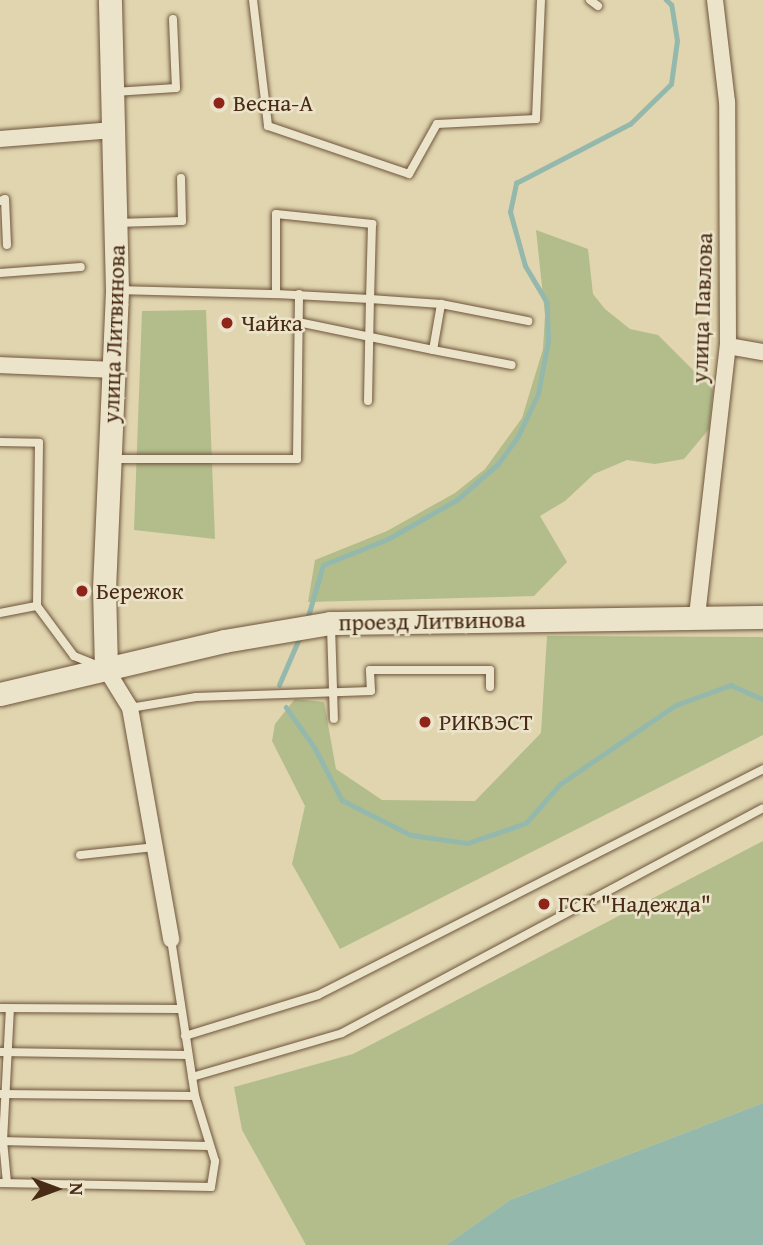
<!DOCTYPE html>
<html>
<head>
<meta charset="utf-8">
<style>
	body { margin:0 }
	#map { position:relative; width:763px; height:1245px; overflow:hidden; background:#e0d5af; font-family:"Gentium Book Plus",serif }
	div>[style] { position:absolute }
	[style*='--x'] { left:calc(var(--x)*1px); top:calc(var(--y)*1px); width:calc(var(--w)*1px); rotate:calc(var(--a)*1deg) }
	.green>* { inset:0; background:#b2bd8b }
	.water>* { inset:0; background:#94b9ac }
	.stream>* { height:4.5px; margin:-2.25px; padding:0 2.25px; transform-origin:2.25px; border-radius:2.25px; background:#94b9ac }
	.roads { filter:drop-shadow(0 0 2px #6f553b) drop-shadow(0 0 2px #6f553b) }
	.lane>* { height:8px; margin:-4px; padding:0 4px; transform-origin:4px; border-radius:4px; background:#ebe4cb }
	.street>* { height:16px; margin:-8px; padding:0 8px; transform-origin:8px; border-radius:8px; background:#ebe4cb }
	.secondary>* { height:23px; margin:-11.5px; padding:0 11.5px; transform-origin:11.5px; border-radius:11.5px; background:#ebe4cb }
	.dots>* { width:19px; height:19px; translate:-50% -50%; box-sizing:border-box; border:4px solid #ebe4cb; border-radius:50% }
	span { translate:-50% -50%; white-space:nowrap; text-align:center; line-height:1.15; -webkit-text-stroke:5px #ebe4cb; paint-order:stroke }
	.poi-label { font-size:23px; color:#492a14 }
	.left { translate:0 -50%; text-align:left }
	.street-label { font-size:23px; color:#492a14 }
	.north { position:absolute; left:21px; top:1154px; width:70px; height:70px; -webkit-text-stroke:5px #ebe4cb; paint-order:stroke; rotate:90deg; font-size:19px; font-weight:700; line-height:28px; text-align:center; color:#492a14 }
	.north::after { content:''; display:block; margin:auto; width:24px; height:32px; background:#492a14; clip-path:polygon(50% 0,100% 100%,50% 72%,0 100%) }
</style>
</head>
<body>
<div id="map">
	<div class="green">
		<i style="clip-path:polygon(536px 230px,588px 249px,593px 294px,605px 309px,630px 329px,658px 335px,713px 390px,709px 429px,684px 459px,655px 464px,627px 460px,594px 474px,565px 501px,540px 516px,567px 562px,534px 596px,308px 602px,315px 560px,387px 531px,455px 493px,485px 469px,522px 418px,543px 349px,545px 315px)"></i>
		<i style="clip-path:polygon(206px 310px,215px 539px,134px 530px,142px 311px)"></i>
		<i style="clip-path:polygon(547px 636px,763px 637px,763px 735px,340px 949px,292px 864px,305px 806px,272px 741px,275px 724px,295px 699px,324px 702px,336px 769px,382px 800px,475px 801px,541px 733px)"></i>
		<i style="clip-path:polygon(763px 841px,763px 1103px,510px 1200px,446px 1245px,306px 1245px,242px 1130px,234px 1087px,353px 1054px)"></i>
	</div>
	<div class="water">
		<i style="clip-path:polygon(763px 1103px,763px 1245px,446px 1245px,510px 1200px)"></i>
	</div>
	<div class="stream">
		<i style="--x:307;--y:620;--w:57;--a:-73.8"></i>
		<i style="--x:323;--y:565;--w:70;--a:-21.8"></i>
		<i style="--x:388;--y:539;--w:81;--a:-29.7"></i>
		<i style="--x:458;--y:499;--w:53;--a:-41.2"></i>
		<i style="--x:498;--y:464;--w:34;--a:-54"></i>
		<i style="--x:518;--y:436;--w:47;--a:-64.5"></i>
		<i style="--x:538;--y:394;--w:54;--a:-79.3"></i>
		<i style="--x:548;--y:341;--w:38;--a:-92"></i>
		<i style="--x:547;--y:303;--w:43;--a:-120.7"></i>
		<i style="--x:525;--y:266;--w:56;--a:-105.5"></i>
		<i style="--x:510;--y:212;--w:30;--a:-78"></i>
		<i style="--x:516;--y:183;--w:128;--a:-27.4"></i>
		<i style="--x:630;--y:124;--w:57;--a:-44.3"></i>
		<i style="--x:671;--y:84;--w:43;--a:-82.1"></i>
		<i style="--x:677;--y:41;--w:36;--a:-99"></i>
		<i style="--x:671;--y:5;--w:7;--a:-135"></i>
		<i style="--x:279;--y:685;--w:56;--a:-66.7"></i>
		<i style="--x:286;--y:707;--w:50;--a:54.7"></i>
		<i style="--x:315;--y:748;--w:59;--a:62.6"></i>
		<i style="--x:342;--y:800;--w:77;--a:26.9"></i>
		<i style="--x:411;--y:835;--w:58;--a:8"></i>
		<i style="--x:468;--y:843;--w:61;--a:-19"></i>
		<i style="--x:526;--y:823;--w:52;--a:-48.9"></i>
		<i style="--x:560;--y:784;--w:140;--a:-34.3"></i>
		<i style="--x:676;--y:705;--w:59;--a:-20"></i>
		<i style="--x:731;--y:685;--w:35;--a:24"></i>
	</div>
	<div class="roads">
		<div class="lane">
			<i style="--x:253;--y:0;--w:127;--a:83.2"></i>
			<i style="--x:268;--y:126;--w:149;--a:18.8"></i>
			<i style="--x:409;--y:174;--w:57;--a:-60.8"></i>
			<i style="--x:437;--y:124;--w:99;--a:-2.9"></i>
			<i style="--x:536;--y:119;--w:119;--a:-87.6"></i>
			<i style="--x:590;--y:0;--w:10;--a:37"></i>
			<i style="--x:114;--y:92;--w:62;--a:-3.7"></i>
			<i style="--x:176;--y:88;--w:69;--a:-92.5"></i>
			<i style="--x:0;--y:201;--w:5;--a:-22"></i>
			<i style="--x:5;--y:199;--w:46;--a:87.5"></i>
			<i style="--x:116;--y:223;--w:66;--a:-1.7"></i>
			<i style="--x:182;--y:221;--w:43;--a:-91.3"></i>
			<i style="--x:0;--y:273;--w:81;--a:-4.2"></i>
			<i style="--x:120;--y:290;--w:156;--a:1.5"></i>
			<i style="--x:276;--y:294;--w:80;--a:-90"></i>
			<i style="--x:276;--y:214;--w:97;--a:5.9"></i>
			<i style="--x:372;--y:224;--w:75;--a:91.5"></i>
			<i style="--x:370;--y:299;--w:94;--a:-177"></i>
			<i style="--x:298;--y:322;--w:138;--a:11.7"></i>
			<i style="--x:433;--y:350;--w:47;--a:-80.1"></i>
			<i style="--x:441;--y:304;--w:89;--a:11.1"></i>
			<i style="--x:433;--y:350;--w:80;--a:10.8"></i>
			<i style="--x:368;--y:401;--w:102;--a:-88.9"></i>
			<i style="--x:370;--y:299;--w:71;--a:4"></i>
			<i style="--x:0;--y:442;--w:39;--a:1"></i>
			<i style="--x:39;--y:443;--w:163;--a:90.7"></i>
			<i style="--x:37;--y:606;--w:62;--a:53.5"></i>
			<i style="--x:74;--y:656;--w:24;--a:22"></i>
			<i style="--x:111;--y:459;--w:186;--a:0"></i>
			<i style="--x:297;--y:459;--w:165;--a:-89.3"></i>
			<i style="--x:0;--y:613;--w:38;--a:-11"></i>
			<i style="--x:331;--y:626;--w:93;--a:88.2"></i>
			<i style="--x:130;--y:708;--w:67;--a:-9.5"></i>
			<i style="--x:196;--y:697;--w:175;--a:-2"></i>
			<i style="--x:371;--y:691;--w:21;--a:-93"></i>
			<i style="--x:370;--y:670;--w:120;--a:0"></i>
			<i style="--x:490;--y:670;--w:17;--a:90"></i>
			<i style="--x:80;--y:855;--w:75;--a:-6.1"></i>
			<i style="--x:0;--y:1008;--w:180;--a:0.3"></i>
			<i style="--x:185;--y:1036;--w:139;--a:-17.1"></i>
			<i style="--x:318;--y:995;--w:499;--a:-26.9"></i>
			<i style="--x:0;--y:1052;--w:188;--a:0.9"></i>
			<i style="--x:192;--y:1077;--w:156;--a:-16.3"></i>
			<i style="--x:342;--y:1033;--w:477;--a:-28.1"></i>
			<i style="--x:0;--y:1094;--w:195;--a:0.6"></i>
			<i style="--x:0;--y:1141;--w:209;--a:1.4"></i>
			<i style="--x:0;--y:1183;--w:211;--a:1.1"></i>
			<i style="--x:211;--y:1187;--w:26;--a:-81"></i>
			<i style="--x:215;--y:1161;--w:68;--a:-107.1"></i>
			<i style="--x:195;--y:1096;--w:159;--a:-98.7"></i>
			<i style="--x:7;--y:1183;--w:42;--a:-95.4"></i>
			<i style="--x:3;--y:1141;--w:132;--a:-87"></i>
		</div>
		<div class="street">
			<i style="--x:0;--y:139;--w:114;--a:-4.5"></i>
			<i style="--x:728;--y:346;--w:36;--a:10"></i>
			<i style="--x:0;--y:365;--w:113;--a:2.5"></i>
			<i style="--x:697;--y:616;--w:272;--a:-83.5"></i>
			<i style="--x:728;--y:346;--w:244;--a:-90.2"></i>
			<i style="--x:727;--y:102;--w:103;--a:-96.7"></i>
			<i style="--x:106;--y:669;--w:46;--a:58.4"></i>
			<i style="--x:130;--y:708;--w:235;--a:79.9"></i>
		</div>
		<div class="secondary">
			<i style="--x:106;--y:669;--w:80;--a:-91.4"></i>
			<i style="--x:104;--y:589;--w:299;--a:-87.5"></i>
			<i style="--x:117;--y:290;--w:290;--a:-91.4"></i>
			<i style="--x:0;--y:694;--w:230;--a:-13.3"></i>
			<i style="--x:224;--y:641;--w:108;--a:-9.6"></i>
			<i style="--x:330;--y:623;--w:433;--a:-0.8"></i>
		</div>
	</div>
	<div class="dots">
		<i style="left:219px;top:103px;background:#8f2418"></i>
		<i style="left:227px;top:323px;background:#8f2418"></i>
		<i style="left:82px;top:591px;background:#8f2418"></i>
		<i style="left:425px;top:722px;background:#8f2418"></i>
		<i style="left:544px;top:904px;background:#8f2418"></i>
	</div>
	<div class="poi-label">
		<span class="left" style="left:233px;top:103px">Весна-А</span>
		<span class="left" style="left:241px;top:323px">Чайка</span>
		<span class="left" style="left:96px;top:591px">Бережок</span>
		<span class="left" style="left:439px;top:722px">РИКВЭСТ</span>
		<span class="left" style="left:558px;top:904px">ГСК "Надежда"</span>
	</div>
	<div class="street-label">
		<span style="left:702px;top:308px;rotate:-88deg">улица Павлова</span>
		<span style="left:114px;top:334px;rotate:-88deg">улица Литвинова</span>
		<span style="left:432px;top:621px;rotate:-1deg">проезд Литвинова</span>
	</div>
	<div class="north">N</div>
</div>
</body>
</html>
